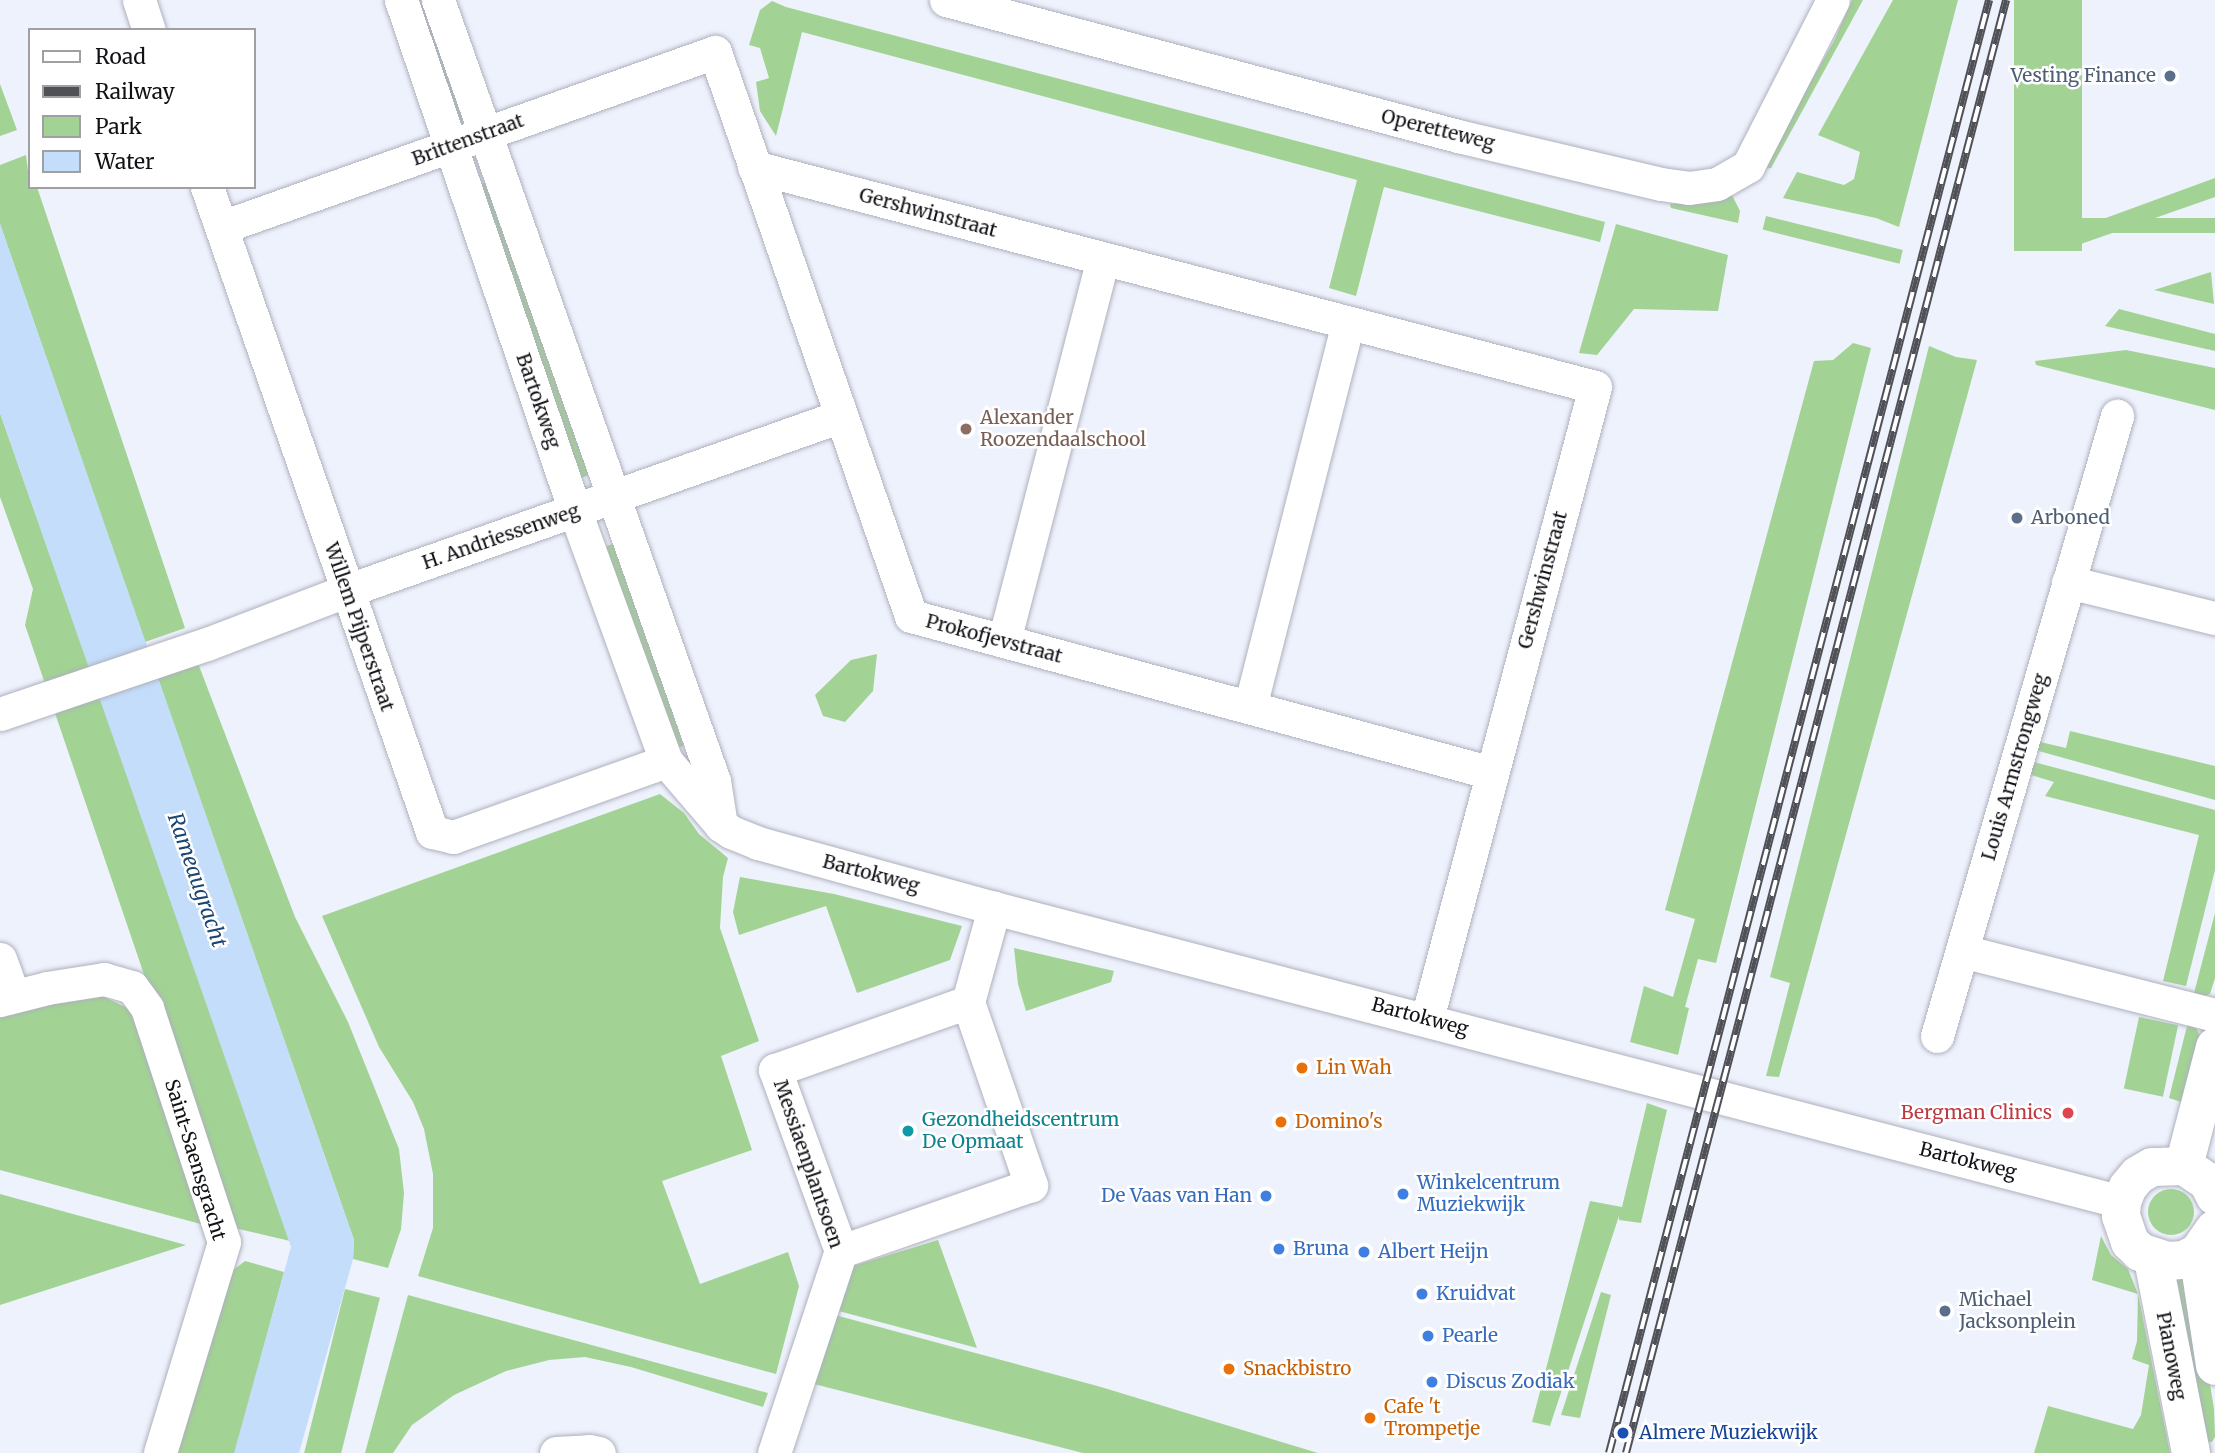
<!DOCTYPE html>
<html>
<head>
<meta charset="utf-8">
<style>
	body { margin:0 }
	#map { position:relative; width:2215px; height:1453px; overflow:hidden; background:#eef2fd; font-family:Merriweather,serif }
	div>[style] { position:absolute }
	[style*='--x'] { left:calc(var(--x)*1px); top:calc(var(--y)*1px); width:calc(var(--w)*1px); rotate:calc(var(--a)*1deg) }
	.green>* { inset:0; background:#a2d394; transform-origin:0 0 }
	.round { border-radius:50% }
	.water>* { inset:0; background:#c4ddfa }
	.roads { filter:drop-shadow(0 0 2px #aeb1bc) drop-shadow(0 0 2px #aeb1bc) }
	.minor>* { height:33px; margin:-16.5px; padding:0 16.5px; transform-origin:16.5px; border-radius:16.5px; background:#fff }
	.tertiary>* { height:38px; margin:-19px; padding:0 19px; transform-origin:19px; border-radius:19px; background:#fff }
	.rail>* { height:8px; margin-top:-4px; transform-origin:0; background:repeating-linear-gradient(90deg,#fff 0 16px,#4f5157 0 32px); box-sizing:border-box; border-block:2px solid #4f5157 }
	.dots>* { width:19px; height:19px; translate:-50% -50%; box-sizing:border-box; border:4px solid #fff; border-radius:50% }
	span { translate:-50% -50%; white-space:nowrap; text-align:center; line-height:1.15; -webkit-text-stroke:5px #fff; paint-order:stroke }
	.service-label { font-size:19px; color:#4e5e75 }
	.right { translate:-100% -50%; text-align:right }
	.left { translate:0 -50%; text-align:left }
	.street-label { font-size:19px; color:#111216 }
	.education-label { font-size:19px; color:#785e54 }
	.food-label { font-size:19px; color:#c56008 }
	.health-label { font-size:19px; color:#be3a42 }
	.culture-label { font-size:19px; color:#0d838f }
	.shop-label { font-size:19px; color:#366cbe }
	.transit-label { font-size:19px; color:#164399 }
	.water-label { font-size:21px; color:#1a4674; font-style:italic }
	.legend { position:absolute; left:28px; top:28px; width:228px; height:161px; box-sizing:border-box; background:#fff; border:2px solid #a0a0a2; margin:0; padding:9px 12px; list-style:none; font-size:21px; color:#111216 }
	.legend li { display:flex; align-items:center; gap:14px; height:35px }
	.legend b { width:35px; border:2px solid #a0a0a2 }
</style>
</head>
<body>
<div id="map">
	<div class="green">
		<i style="clip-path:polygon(1852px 0,1863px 0,1771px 168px,1761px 169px,1834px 41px)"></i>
		<i style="clip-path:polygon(1893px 0,1958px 0,1899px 227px,1876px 218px,1783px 198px,1797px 172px,1844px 185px,1854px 179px,1860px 152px,1818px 135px)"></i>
		<i style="left:2014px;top:0;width:68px;height:251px"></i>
		<i style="clip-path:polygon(772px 1px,786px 7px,1605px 222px,1600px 242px,1384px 187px,1356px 296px,1329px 288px,1357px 180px,802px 32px,776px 136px,760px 111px,756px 82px,769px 78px,760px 48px,749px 45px,760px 10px)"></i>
		<i style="left:436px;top:28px;width:96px;height:13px;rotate:70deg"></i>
		<i style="clip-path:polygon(0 84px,17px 130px,0 136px)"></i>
		<i style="clip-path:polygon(26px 155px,30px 187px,37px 187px,185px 628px,145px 642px,0 224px,0 165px)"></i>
		<i style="clip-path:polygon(2215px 178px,2215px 197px,2078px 245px,2073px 230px)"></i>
		<i style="left:491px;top:181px;width:310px;height:14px;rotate:71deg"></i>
		<i style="clip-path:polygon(1732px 195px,1740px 211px,1738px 223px,1671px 208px,1670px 204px)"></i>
		<i style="left:1766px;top:216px;width:141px;height:14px;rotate:14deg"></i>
		<i style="left:2215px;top:218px;width:15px;height:139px;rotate:90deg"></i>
		<i style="clip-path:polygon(1616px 224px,1728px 255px,1718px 311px,1634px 309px,1597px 355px,1579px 353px)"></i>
		<i style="clip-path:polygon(2211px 272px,2214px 304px,2154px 290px)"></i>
		<i style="clip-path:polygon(2119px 309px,2215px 334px,2215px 351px,2105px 326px)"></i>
		<i style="clip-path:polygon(1853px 343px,1871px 348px,1716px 963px,1698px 959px,1685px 1007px,1689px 1008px,1678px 1055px,1630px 1042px,1644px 986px,1673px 997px,1695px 919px,1665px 910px,1814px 361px,1833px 360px)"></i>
		<i style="clip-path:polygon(1929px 346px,1956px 357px,1977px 360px,1779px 1077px,1766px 1076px,1790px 983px,1770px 977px)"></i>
		<i style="clip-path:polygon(2126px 350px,2215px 368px,2215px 410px,2036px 365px,2035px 361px)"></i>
		<i style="clip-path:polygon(0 413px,286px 1228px,290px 1241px,230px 1227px,25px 625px,33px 589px,0 497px)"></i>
		<i style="left:618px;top:542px;width:214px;height:16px;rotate:70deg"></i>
		<i style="clip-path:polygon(877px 654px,873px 691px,845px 722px,823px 716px,815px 695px,851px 660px)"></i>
		<i style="clip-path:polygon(196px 658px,295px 917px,348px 1022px,399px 1149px,404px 1193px,401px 1229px,388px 1268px,353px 1259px,354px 1240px,156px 673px)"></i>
		<i style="clip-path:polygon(2070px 731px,2215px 766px,2215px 800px,2035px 750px,2036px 741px,2066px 748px)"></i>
		<i style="clip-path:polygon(2030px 761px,2215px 810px,2215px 870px,2186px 986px,2163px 981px,2199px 835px,2045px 796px,2054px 782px,2025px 773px)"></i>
		<i style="clip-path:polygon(660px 794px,684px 813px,699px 834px,728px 858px,723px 877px,720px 928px,759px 1041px,721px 1056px,752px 1150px,662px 1181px,700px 1284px,788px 1252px,799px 1286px,776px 1374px,418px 1276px,433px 1228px,433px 1174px,424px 1129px,413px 1102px,379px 1047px,322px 916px)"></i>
		<i style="clip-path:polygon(740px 877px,834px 894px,962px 926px,950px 960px,857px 993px,826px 906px,739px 935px,733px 912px)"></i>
		<i style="clip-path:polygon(2215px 913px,2215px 978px,2210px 994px,2201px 998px,2194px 993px)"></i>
		<i style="clip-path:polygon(1014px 948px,1114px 971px,1111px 982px,1026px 1011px,1018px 984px)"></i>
		<i style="clip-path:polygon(100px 995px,136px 1012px,208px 1226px,0 1170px,0 1018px,58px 997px)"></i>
		<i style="left:2139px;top:1017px;width:40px;height:73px;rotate:12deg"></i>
		<i style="clip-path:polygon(2188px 1022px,2195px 1026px,2202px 1039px,2184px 1103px,2169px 1098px)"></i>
		<i style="clip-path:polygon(1647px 1103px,1667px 1110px,1641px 1223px,1619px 1220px,1619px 1216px,1550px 1426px,1532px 1422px,1590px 1201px,1622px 1207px)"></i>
		<i class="round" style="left:2148px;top:1189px;width:46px;height:46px"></i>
		<i style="clip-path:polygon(0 1194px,186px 1245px,0 1305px)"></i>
		<i style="clip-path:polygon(2101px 1236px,2111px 1255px,2128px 1269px,2138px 1294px,2170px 1453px,2034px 1453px,2048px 1406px,2133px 1429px,2141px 1415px,2149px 1365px,2132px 1359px,2137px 1341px,2138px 1294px,2092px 1280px)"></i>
		<i style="clip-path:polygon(938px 1240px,977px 1348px,835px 1310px,850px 1267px)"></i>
		<i style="clip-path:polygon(245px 1261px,284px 1272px,235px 1453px,178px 1453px,232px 1271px)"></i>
		<i style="clip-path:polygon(2192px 1272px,2214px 1409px,2215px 1437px,2212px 1442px,2204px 1442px,2170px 1276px)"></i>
		<i style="left:345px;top:1289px;width:36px;height:170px;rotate:14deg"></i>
		<i style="clip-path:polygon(1601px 1292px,1611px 1295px,1580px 1418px,1561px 1415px)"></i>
		<i style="clip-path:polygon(408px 1295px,768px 1393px,763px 1407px,631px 1367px,585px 1357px,549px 1360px,506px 1371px,454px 1395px,412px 1425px,393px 1453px,365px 1453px)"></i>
		<i style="clip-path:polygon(835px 1315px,1101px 1387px,1318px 1453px,1083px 1453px,814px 1384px)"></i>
	</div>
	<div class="water">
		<i style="clip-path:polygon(0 224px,354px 1240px,353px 1259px,299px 1453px,234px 1453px,291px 1247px,0 413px)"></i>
	</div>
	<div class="roads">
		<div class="minor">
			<i style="--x:139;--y:0;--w:32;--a:72"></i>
			<i style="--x:401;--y:0;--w:540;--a:71.2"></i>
			<i style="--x:575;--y:511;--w:266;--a:70"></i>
			<i style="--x:666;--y:761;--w:84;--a:49.3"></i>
			<i style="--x:721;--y:825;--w:12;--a:35"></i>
			<i style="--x:731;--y:832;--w:29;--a:22"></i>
			<i style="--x:758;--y:843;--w:245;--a:15.4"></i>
			<i style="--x:994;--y:908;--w:1166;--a:14.61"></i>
			<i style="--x:438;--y:0;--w:828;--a:70.54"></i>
			<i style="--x:714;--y:781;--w:45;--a:81"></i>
			<i style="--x:946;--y:0;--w:530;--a:14.88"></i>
			<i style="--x:1458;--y:136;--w:209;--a:13.3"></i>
			<i style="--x:1661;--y:184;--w:28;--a:8"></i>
			<i style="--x:1689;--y:188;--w:28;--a:-8"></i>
			<i style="--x:1717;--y:184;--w:36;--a:-30"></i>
			<i style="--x:1748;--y:166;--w:186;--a:-62.9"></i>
			<i style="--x:754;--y:167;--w:869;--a:14.66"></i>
			<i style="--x:1595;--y:387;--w:654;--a:104.89"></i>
			<i style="--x:207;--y:187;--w:683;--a:70.77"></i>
			<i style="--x:432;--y:832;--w:22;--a:13"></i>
			<i style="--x:453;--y:837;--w:226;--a:-19.6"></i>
			<i style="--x:222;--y:227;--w:523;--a:-19.54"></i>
			<i style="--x:715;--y:52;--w:597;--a:70.84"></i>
			<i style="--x:911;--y:616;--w:602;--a:15.12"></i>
			<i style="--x:2068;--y:582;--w:151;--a:13.8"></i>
			<i style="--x:1004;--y:641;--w:395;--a:-75.5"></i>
			<i style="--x:1250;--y:707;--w:396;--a:-75.7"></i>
			<i style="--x:0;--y:714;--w:219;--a:-18.7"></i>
			<i style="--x:207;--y:644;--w:149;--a:-20.9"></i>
			<i style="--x:346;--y:591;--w:525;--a:-19.47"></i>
			<i style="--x:1962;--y:951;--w:261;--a:14.2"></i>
			<i style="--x:0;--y:959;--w:38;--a:70"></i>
			<i style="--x:0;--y:1000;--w:49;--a:-14.3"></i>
			<i style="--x:47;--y:988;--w:58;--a:-9"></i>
			<i style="--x:104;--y:979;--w:29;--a:16"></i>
			<i style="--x:132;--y:987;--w:26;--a:54"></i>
			<i style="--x:147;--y:1008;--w:246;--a:71.8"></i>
			<i style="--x:224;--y:1242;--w:220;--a:106.9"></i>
			<i style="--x:968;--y:1002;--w:98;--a:-74.5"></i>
			<i style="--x:1937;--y:1036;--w:646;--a:-73.81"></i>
			<i style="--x:556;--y:1453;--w:33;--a:-3"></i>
			<i style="--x:589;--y:1451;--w:10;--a:11"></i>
			<i style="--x:774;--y:1453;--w:213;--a:-71.7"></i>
			<i style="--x:841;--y:1251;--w:193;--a:-110"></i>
			<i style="--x:775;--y:1070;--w:205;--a:-19.4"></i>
			<i style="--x:968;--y:1002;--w:194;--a:71"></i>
			<i style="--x:1031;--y:1185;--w:201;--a:160.8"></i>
		</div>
		<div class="tertiary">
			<i style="--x:2184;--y:1166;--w:123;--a:-75.4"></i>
			<i style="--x:2215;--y:1196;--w:16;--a:-117"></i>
			<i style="--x:2208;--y:1182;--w:29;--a:-146"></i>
			<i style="--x:2184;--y:1166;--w:32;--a:178"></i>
			<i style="--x:2152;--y:1167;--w:16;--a:150"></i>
			<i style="--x:2138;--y:1175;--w:16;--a:130"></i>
			<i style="--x:2128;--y:1187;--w:16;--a:112"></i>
			<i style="--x:2122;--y:1202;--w:14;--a:94"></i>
			<i style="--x:2121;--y:1216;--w:28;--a:71"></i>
			<i style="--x:2130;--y:1242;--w:14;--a:45"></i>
			<i style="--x:2140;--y:1252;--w:29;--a:18"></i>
			<i style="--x:2168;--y:1261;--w:16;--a:-4"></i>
			<i style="--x:2184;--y:1260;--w:16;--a:-27"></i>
			<i style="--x:2198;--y:1253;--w:29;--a:-55"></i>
			<i style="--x:2198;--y:1253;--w:114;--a:81.4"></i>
			<i style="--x:2153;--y:1259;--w:198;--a:78.9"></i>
		</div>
	</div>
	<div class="rail">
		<i style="--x:1609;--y:1453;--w:1502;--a:-75.34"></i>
		<i style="--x:1626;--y:1453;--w:1502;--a:-75.34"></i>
	</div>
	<div class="dots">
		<i style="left:2170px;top:76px;background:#5c6f8a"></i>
		<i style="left:966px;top:429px;background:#8d6e63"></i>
		<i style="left:2017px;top:518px;background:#5c6f8a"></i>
		<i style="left:1302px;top:1068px;background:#e8710a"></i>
		<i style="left:2068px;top:1113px;background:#e0444e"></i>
		<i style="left:1281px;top:1122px;background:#e8710a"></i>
		<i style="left:908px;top:1131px;background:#0f9aa8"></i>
		<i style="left:1403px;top:1194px;background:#3f7fe0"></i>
		<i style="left:1266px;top:1196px;background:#3f7fe0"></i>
		<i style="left:1279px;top:1249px;background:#3f7fe0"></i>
		<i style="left:1364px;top:1252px;background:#3f7fe0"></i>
		<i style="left:1422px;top:1294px;background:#3f7fe0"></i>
		<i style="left:1945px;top:1311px;background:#5c6f8a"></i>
		<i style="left:1428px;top:1336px;background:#3f7fe0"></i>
		<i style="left:1229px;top:1369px;background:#e8710a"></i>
		<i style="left:1432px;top:1382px;background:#3f7fe0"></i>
		<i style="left:1370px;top:1418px;background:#e8710a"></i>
		<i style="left:1623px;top:1433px;background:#1a4fb4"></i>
	</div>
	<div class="service-label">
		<span class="right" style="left:2156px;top:76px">Vesting Finance</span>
		<span class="left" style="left:2031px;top:518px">Arboned</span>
		<span class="left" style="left:1959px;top:1311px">Michael<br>Jacksonplein</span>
	</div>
	<div class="street-label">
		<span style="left:1438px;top:130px;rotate:14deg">Operetteweg</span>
		<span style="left:468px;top:140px;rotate:-20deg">Brittenstraat</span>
		<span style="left:928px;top:213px;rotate:15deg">Gershwinstraat</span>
		<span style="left:538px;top:401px;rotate:71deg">Bartokweg</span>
		<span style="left:501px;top:537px;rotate:-19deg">H. Andriessenweg</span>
		<span style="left:1543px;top:580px;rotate:-75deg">Gershwinstraat</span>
		<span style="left:359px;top:627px;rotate:71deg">Willem Pijperstraat</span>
		<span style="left:994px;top:639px;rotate:15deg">Prokofjevstraat</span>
		<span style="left:2015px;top:767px;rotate:-74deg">Louis Armstrongweg</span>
		<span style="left:871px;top:874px;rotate:15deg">Bartokweg</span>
		<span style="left:1420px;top:1017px;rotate:15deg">Bartokweg</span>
		<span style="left:195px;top:1160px;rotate:73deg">Saint-Saensgracht</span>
		<span style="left:1968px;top:1161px;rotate:14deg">Bartokweg</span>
		<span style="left:808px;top:1164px;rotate:71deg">Messiaenplantsoen</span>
		<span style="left:2171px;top:1356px;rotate:79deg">Pianoweg</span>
	</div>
	<div class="education-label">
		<span class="left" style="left:980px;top:429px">Alexander<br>Roozendaalschool</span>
	</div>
	<div class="food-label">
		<span class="left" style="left:1316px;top:1068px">Lin Wah</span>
		<span class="left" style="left:1295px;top:1122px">Domino's</span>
		<span class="left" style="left:1243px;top:1369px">Snackbistro</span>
		<span class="left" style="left:1384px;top:1418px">Cafe 't<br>Trompetje</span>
	</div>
	<div class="health-label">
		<span class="right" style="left:2052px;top:1113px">Bergman Clinics</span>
	</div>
	<div class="culture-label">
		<span class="left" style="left:922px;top:1131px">Gezondheidscentrum<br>De Opmaat</span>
	</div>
	<div class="shop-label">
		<span class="left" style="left:1417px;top:1194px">Winkelcentrum<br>Muziekwijk</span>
		<span class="right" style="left:1252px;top:1196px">De Vaas van Han</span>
		<span class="left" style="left:1293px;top:1249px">Bruna</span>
		<span class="left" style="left:1378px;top:1252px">Albert Heijn</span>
		<span class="left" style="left:1436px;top:1294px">Kruidvat</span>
		<span class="left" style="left:1442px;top:1336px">Pearle</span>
		<span class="left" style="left:1446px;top:1382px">Discus Zodiak</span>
	</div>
	<div class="transit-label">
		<span class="left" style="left:1639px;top:1433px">Almere Muziekwijk</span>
	</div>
	<div class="water-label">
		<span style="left:197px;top:880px;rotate:71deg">Rameaugracht</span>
	</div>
	<ul class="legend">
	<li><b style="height:9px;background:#fff"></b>Road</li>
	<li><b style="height:9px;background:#4f5157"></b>Railway</li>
	<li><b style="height:19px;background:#a2d394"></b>Park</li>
	<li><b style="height:19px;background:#c4ddfa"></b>Water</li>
	</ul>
</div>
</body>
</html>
